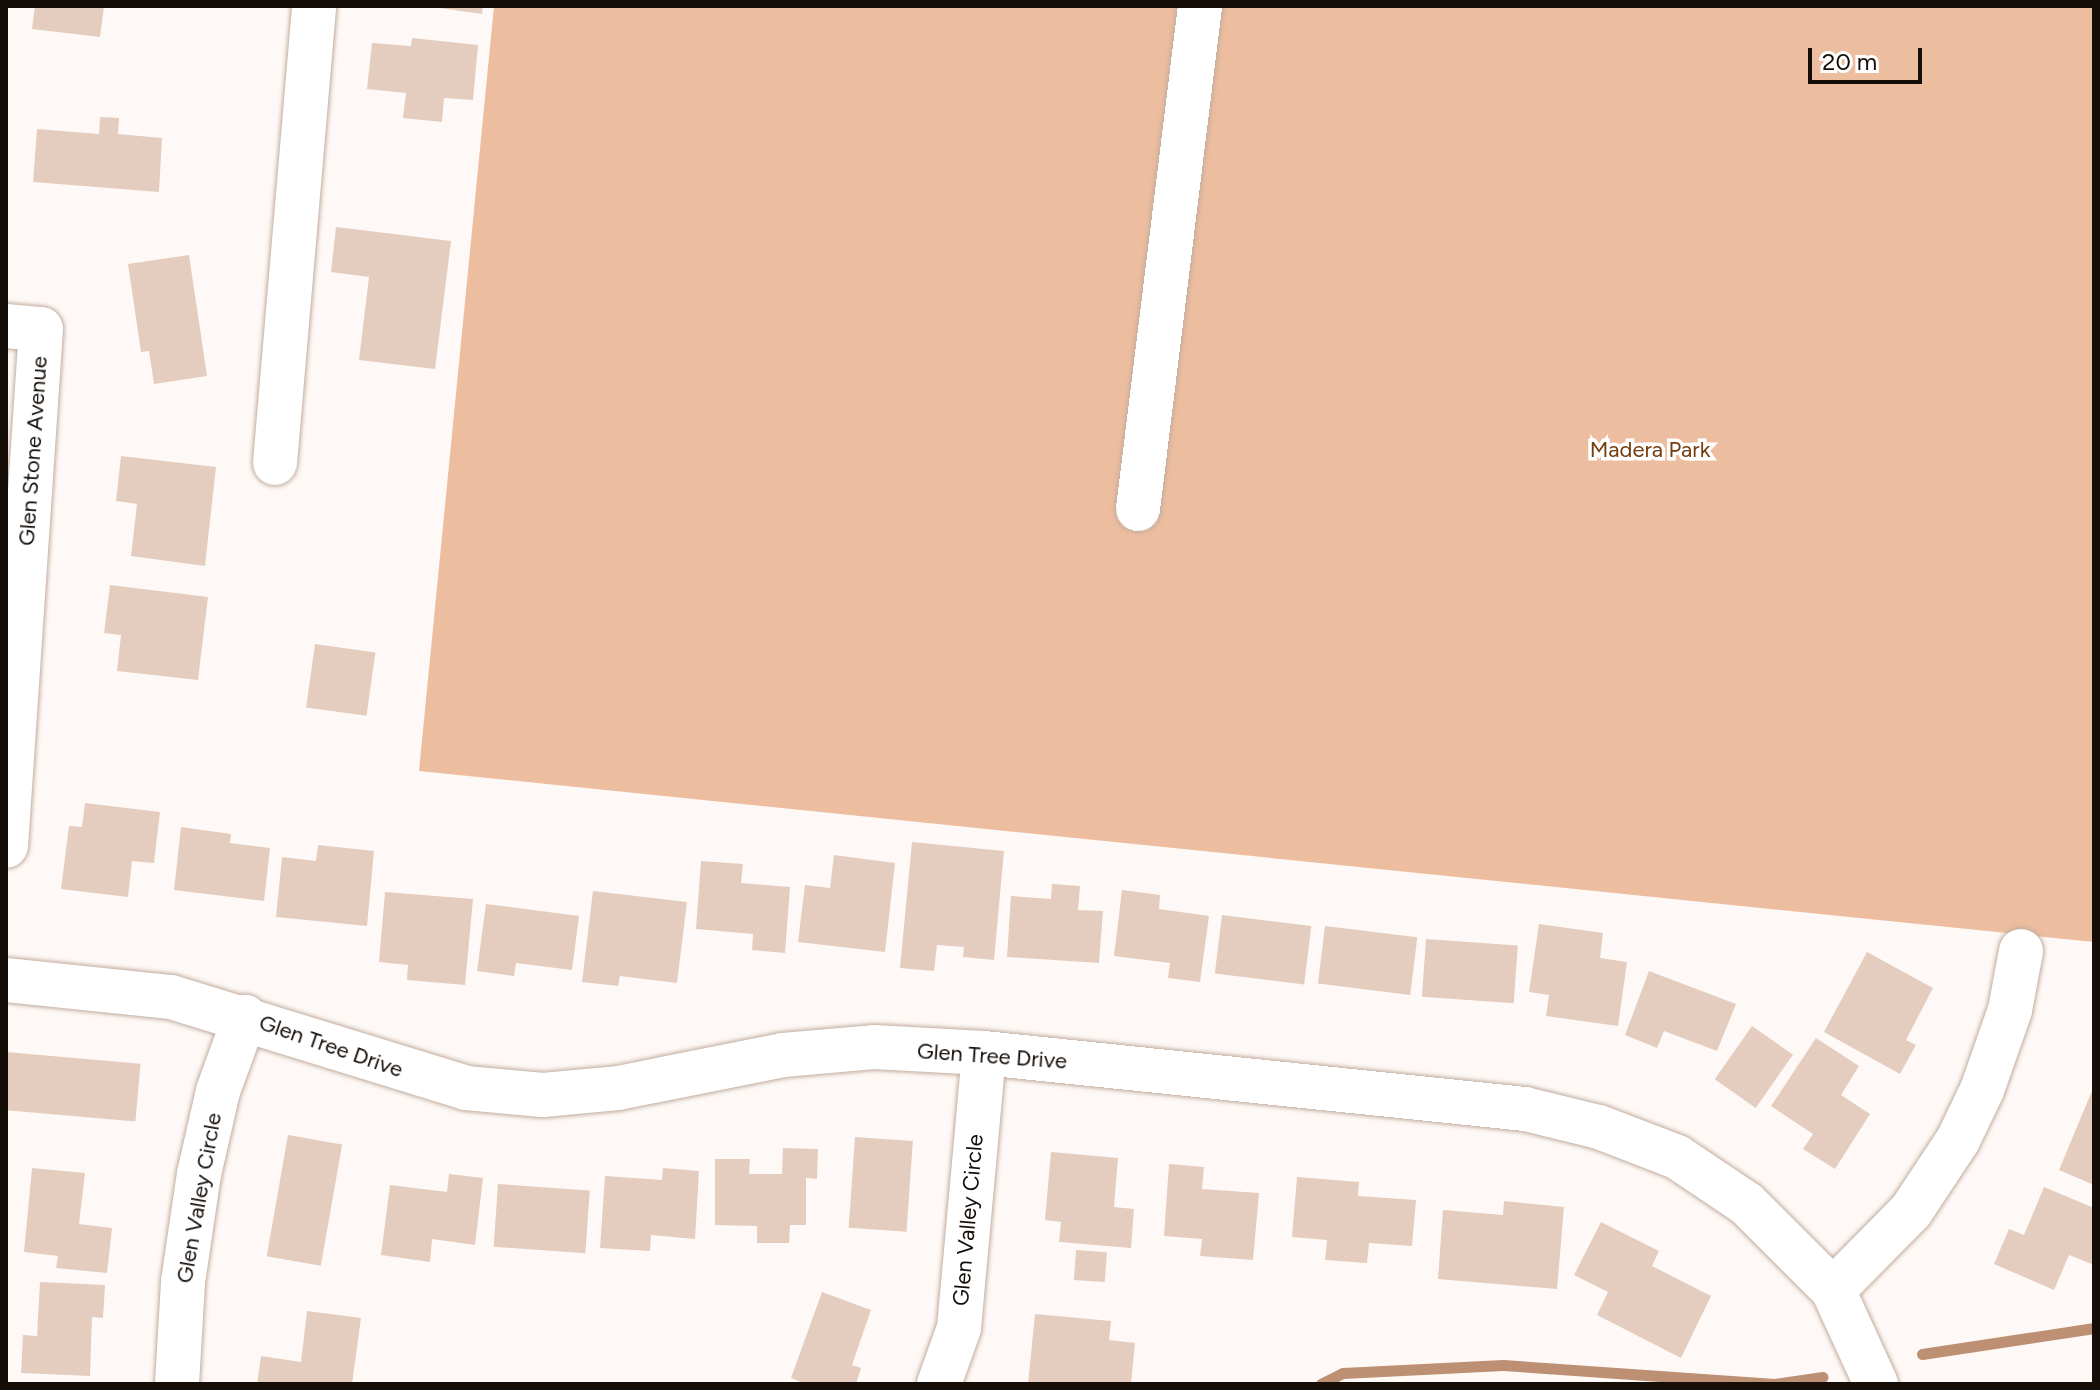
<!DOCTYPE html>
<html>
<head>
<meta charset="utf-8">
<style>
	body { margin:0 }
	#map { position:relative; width:2100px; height:1390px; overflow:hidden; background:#fef9f6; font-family:Figtree,sans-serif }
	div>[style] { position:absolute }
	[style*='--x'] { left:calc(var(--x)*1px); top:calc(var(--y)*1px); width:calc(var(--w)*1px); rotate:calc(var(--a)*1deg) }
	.green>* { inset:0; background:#ecbd9f }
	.stream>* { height:11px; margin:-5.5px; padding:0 5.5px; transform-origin:5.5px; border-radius:5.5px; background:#bd9073 }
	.building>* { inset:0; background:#e4cdbf; transform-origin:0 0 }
	.roads { filter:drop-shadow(0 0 2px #c2ac9e) drop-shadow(0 0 2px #c2ac9e) }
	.minor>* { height:44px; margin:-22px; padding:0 22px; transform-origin:22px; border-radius:22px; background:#fff }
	span { translate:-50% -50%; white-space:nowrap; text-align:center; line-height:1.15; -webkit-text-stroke:7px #fff; paint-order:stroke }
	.park-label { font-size:22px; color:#743b0b }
	.street-label { font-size:22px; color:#140d08 }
	.frame { position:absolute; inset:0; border:8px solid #140d08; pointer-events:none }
	.scale { position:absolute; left:1808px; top:48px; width:114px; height:36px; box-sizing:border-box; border:4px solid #140d08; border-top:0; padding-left:10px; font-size:24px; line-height:28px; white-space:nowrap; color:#140d08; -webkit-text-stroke:6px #fff; paint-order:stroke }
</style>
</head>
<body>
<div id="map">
	<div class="green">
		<i style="clip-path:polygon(494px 6px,2094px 6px,2094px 942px,419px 771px)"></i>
	</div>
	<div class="stream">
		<i style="--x:1922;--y:1354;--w:174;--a:-8.6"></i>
		<i style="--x:1321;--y:1384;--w:25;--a:-27"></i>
		<i style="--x:1343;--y:1373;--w:160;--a:-2.9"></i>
		<i style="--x:1503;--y:1365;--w:272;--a:4"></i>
		<i style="--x:1774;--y:1384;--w:49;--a:-8.3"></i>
	</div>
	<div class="building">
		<i style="clip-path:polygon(35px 6px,104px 6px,100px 37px,32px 29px)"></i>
		<i style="clip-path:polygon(425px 6px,483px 6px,482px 14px)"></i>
		<i style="clip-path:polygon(412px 38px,478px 45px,473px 100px,444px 98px,442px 122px,403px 118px,406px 93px,367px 89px,372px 43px,411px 46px)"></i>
		<i style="clip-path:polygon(100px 117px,119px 118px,118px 134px,162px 138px,159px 192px,33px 182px,37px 129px,99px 134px)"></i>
		<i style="clip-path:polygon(336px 227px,451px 241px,435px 369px,359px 360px,369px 277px,331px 272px)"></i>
		<i style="clip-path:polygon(189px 255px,207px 376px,154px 384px,149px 351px,141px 352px,128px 264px)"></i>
		<i style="clip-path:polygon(121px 456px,216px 467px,205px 566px,131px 556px,137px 504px,116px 501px)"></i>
		<i style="clip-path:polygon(110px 585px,208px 597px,198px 680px,117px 671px,121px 635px,104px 633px)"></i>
		<i style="left:315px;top:644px;width:61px;height:64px;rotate:8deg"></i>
		<i style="clip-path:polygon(85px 803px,160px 812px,154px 863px,132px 861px,128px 897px,61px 889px,69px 826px,82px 827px)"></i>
		<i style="clip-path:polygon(181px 827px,231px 834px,230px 843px,270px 848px,264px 901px,174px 890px)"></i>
		<i style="clip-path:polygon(912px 842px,1004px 851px,994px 960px,963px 957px,964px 947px,937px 945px,934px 971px,900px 968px)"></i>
		<i style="clip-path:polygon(318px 845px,374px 851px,367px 926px,276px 917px,282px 857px,316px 861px)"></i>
		<i style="clip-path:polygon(834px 855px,895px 863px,885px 952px,798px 942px,805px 885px,830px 888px)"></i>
		<i style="clip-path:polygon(701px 861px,743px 864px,741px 883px,790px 887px,785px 953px,752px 950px,753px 934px,696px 929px)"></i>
		<i style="clip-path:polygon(1052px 884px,1080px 886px,1078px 910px,1103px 911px,1099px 963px,1007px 957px,1011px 896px,1051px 899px)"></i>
		<i style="clip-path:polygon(1122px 890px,1160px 895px,1159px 909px,1209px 916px,1200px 982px,1168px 978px,1170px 963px,1114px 956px)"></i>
		<i style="clip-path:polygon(593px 891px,687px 902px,677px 983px,620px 976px,618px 986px,582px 982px)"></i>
		<i style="clip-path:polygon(385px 892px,473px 899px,465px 985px,407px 980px,408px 965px,379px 962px)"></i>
		<i style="clip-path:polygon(486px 904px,579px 916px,572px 970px,516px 963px,514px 976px,477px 971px)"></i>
		<i style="left:1222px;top:915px;width:90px;height:59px;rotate:7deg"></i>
		<i style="clip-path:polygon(1539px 924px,1603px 933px,1600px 958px,1627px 962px,1618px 1026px,1546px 1016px,1549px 995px,1529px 992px)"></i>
		<i style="left:1325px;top:926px;width:93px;height:58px;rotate:7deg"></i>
		<i style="left:1426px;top:939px;width:92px;height:58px;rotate:4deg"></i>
		<i style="clip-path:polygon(1867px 952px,1933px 988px,1906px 1040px,1916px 1045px,1900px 1074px,1824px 1032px)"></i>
		<i style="clip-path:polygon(1649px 971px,1736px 1004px,1717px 1051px,1664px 1031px,1657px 1048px,1625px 1035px)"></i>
		<i style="left:1752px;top:1026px;width:50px;height:65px;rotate:35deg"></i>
		<i style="clip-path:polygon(1816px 1038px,1859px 1066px,1841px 1095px,1870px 1114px,1835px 1169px,1803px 1149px,1813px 1134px,1771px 1106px)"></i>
		<i style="left:6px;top:1052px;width:135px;height:58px;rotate:5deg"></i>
		<i style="clip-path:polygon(2094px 1086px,2094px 1185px,2059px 1170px)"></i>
		<i style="left:288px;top:1135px;width:55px;height:123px;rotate:10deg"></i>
		<i style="left:855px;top:1137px;width:58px;height:91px;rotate:4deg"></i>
		<i style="clip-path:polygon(783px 1148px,818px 1149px,817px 1179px,806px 1178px,806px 1225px,790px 1225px,789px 1243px,757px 1243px,757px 1226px,715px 1225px,715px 1159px,750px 1159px,749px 1174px,782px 1174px)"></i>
		<i style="clip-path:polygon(1051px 1152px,1118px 1158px,1114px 1207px,1134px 1209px,1131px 1248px,1059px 1242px,1061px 1222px,1045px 1220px)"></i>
		<i style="clip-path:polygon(1169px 1164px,1204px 1167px,1202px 1189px,1259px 1193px,1253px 1260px,1200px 1256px,1202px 1239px,1164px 1236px)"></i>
		<i style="clip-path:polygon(32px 1168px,85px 1173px,79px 1224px,112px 1228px,107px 1273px,56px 1268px,58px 1256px,24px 1252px)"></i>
		<i style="clip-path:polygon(663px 1168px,699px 1171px,695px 1239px,651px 1235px,650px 1251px,600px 1248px,605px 1176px,662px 1180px)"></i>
		<i style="clip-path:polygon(449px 1174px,483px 1178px,475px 1245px,432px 1239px,430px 1262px,381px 1255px,390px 1185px,447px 1192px)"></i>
		<i style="clip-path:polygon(1297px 1177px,1359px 1182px,1358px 1196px,1416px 1200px,1412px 1246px,1369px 1243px,1367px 1263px,1325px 1260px,1327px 1240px,1292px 1237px)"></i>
		<i style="left:498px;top:1184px;width:92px;height:63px;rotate:4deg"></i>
		<i style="clip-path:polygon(2044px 1187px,2094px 1208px,2094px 1265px,2069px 1255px,2054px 1290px,1994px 1264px,2009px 1229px,2024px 1235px)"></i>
		<i style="clip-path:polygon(1504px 1201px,1564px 1207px,1557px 1289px,1438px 1279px,1443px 1210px,1503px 1215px)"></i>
		<i style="clip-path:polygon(1601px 1222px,1659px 1251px,1652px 1266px,1711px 1296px,1681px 1358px,1597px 1315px,1608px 1292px,1574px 1275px)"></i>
		<i style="left:1076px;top:1250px;width:31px;height:30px;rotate:4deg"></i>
		<i style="clip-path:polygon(40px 1282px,105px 1285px,103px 1318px,92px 1317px,90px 1376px,21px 1373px,23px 1335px,37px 1336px)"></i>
		<i style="clip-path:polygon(822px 1292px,871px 1310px,852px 1365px,861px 1368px,856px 1384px,806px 1384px,791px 1378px)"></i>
		<i style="clip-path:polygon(307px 1311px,361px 1318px,352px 1384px,257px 1384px,261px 1356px,301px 1362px)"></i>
		<i style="clip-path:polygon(1035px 1314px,1111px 1321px,1109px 1340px,1135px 1343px,1131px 1384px,1028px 1384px)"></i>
	</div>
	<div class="roads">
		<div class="minor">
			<i style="--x:6;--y:326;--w:35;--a:5"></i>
			<i style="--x:41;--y:329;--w:518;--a:93.87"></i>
			<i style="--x:275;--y:463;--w:459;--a:-85.1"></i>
			<i style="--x:1138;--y:509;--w:507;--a:-82.97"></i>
			<i style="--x:6;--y:980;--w:166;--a:5.9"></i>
			<i style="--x:171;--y:997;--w:309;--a:17.1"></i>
			<i style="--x:466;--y:1088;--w:77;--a:5.2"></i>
			<i style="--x:543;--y:1095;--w:75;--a:-5.3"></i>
			<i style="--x:618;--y:1088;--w:168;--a:-11.3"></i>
			<i style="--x:783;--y:1055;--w:91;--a:-5"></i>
			<i style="--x:874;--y:1047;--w:110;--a:3.1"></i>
			<i style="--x:984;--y:1053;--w:544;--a:5.91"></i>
			<i style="--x:1525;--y:1109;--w:76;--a:13.7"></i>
			<i style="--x:1599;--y:1127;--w:84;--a:21"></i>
			<i style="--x:1677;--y:1157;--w:84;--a:33.9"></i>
			<i style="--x:1747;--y:1204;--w:122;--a:45"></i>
			<i style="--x:1833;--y:1290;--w:103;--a:65.4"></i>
			<i style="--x:1833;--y:1290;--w:111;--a:-45.4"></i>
			<i style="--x:1911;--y:1211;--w:85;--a:-56.5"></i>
			<i style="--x:1958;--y:1140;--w:55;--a:-64.4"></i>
			<i style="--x:1982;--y:1090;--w:85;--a:-70.7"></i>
			<i style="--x:2010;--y:1010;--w:60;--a:-79.4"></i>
			<i style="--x:177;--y:1384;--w:102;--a:-86.6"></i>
			<i style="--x:183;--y:1282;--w:109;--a:-81.6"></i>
			<i style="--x:199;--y:1174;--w:85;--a:-77.1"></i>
			<i style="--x:218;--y:1091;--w:79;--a:-70"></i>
			<i style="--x:939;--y:1384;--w:59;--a:-70.3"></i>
			<i style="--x:959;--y:1328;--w:276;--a:-84.8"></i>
		</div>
	</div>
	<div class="park-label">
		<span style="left:1650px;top:450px">Madera Park</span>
	</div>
	<div class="street-label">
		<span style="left:33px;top:451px;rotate:-86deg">Glen Stone Avenue</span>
		<span style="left:331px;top:1046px;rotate:19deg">Glen Tree Drive</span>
		<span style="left:992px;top:1056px;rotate:4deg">Glen Tree Drive</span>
		<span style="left:199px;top:1198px;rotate:-80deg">Glen Valley Circle</span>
		<span style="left:968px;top:1220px;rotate:-85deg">Glen Valley Circle</span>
	</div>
	<div class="frame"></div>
	<div class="scale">20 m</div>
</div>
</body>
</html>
